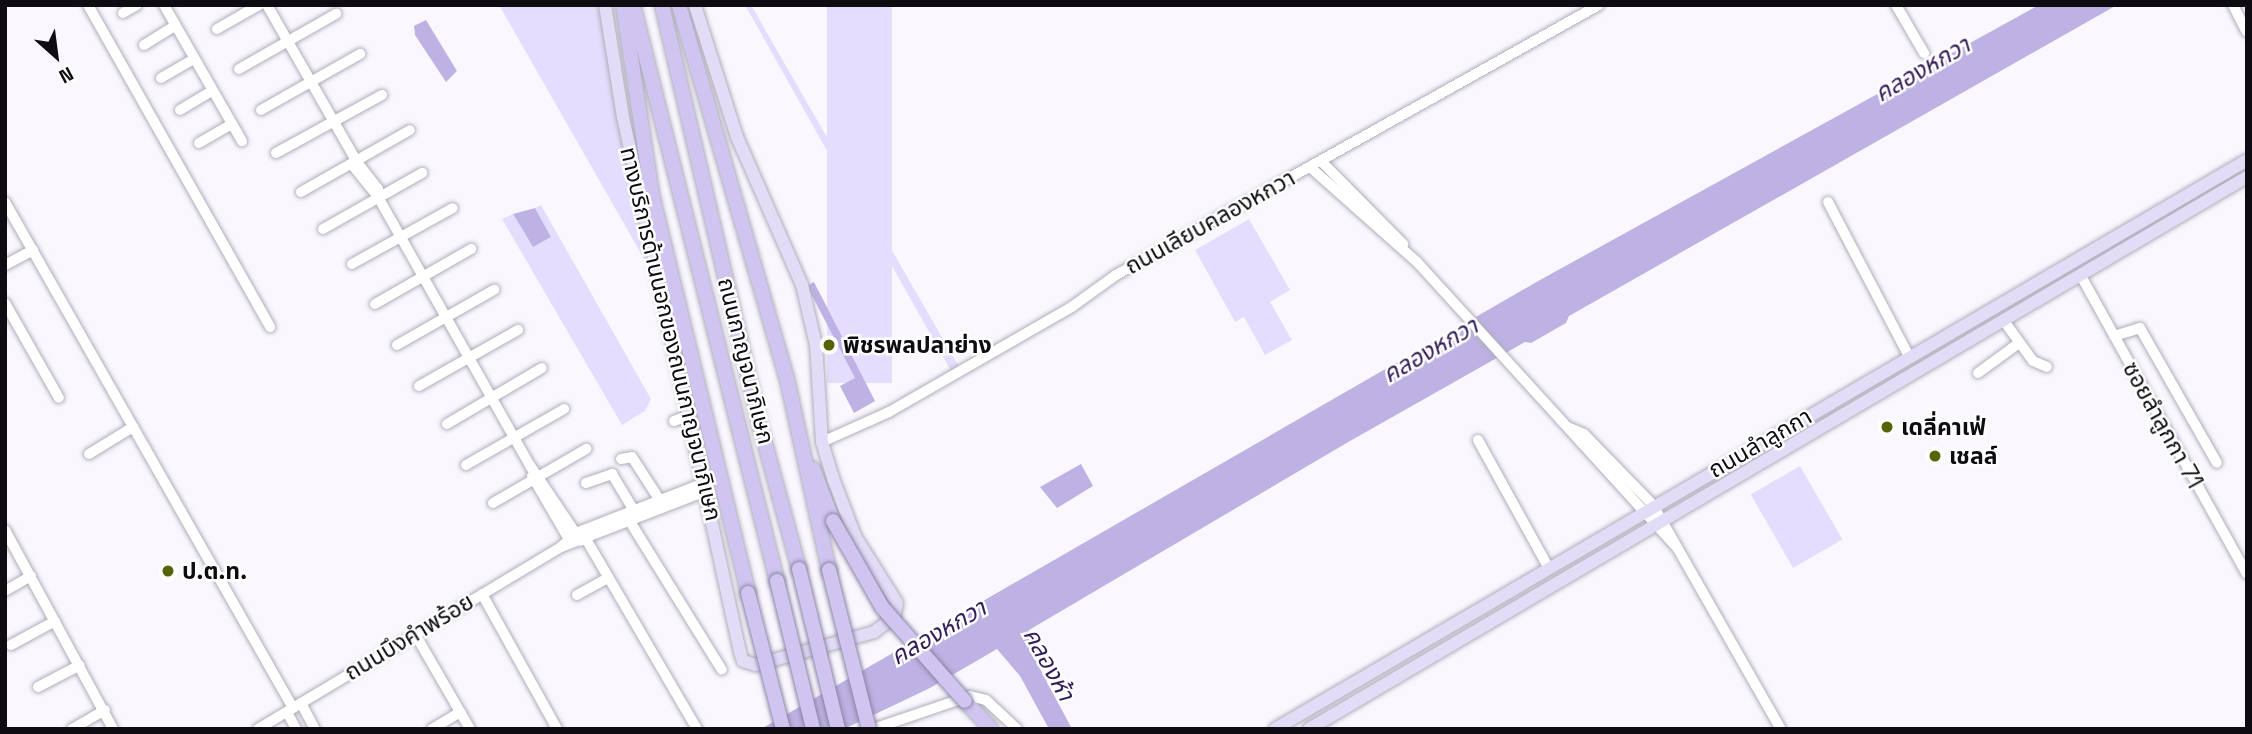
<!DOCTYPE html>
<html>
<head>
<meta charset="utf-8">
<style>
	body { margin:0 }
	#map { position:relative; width:2252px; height:734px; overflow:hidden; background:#faf8fe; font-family:"Space Grotesk","Noto Sans Thai",sans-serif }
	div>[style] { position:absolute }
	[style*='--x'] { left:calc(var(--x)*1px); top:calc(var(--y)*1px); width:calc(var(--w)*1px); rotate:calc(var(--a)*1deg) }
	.green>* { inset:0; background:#e5ddfd; transform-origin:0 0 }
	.water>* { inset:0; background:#beb1e3 }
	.roads { filter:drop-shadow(0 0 2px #b0adbb) drop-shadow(0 0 2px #b0adbb) }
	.minor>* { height:10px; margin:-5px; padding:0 5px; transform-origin:5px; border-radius:5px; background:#fff }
	.major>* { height:12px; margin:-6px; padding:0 6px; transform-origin:6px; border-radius:6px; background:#e3dcf7 }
	.highway>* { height:14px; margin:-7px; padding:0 7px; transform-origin:7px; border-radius:7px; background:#d0c5f1 }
	.bridges { filter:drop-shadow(0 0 2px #8c84a3) drop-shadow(0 0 2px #8c84a3) }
	.highway-bridge>* { height:14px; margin:-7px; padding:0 7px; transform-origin:7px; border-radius:7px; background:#d0c5f1 }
	.dots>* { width:19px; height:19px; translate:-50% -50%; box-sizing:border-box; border:4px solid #fff; border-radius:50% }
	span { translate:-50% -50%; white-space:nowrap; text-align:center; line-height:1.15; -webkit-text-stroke:5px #fff; paint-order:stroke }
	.street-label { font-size:23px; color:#0e0c11 }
	.poi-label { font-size:23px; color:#0e0c11; font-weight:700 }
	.left { translate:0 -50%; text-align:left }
	.water-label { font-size:24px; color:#341e59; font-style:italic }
	.frame { position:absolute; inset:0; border:7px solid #0e0c11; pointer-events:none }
	.north { position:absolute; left:21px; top:21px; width:70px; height:70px; -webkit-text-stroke:5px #fff; paint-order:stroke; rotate:152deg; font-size:19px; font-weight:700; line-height:28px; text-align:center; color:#0e0c11 }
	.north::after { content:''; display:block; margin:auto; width:24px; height:32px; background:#0e0c11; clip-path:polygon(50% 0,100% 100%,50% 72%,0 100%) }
</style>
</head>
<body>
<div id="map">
	<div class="green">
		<i style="clip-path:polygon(499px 5px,599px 5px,647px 264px)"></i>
		<i style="clip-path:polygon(745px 5px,751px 5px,959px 367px,951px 371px)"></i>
		<i style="left:827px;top:5px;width:65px;height:378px"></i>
		<i style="clip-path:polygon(541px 205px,651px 399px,645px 411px,622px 425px,502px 219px,513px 214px,533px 247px,551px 237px,535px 208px)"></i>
		<i style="clip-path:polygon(1249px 219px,1290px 290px,1270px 302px,1292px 340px,1265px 355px,1244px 317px,1235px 322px,1195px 250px)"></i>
		<i style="left:1800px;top:466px;width:85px;height:57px;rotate:60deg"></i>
	</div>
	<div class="water">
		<i style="clip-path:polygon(2039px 5px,2117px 5px,1569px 316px,1566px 323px,1531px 343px,1525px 342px,1350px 441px,1029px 630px,1029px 648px,1072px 729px,1049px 729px,1020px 676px,997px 649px,930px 688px,844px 729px,761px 729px,1540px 280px)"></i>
		<i style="clip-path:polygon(426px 20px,457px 71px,446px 82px,415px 35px,414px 26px)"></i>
		<i style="clip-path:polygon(535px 208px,551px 237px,533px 247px,513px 214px)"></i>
		<i style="clip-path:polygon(814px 282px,875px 401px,854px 413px,840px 386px,855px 378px,807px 286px)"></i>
		<i style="clip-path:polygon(1081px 464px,1093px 486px,1057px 508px,1040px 487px)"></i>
	</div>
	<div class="roads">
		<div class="minor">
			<i style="--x:88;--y:5;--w:370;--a:60.5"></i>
			<i style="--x:164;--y:5;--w:157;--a:60.2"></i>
			<i style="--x:267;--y:5;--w:181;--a:60.2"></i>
			<i style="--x:357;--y:162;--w:34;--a:52"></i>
			<i style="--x:378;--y:189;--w:8;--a:90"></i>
			<i style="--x:378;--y:197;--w:310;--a:60.5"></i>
			<i style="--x:531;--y:467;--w:89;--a:56"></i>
			<i style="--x:1896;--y:5;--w:56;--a:59.7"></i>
			<i style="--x:2233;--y:5;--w:30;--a:63"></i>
			<i style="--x:123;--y:13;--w:16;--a:-30"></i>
			<i style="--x:217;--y:29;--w:48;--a:-29.7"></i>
			<i style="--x:144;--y:45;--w:36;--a:-32"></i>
			<i style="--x:239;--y:69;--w:112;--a:-29.6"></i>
			<i style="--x:161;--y:78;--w:38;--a:-30"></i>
			<i style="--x:180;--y:110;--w:37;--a:-31"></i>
			<i style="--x:261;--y:110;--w:114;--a:-29.5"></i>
			<i style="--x:199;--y:143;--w:38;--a:-30"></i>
			<i style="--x:276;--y:153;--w:121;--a:-28.7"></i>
			<i style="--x:1321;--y:161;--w:117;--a:45.3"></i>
			<i style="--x:357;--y:162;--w:6;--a:121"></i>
			<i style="--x:354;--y:167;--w:38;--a:51"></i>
			<i style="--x:1310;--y:167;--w:143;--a:41.6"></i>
			<i style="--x:1417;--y:262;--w:387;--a:47.7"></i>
			<i style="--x:301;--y:192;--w:125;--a:-29.6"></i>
			<i style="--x:5;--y:202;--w:582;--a:60.35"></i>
			<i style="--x:1828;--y:202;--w:174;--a:62.3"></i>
			<i style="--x:323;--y:229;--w:114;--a:-29.5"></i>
			<i style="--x:352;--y:264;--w:115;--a:-29"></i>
			<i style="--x:5;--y:265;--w:32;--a:-28"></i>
			<i style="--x:2081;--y:276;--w:341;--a:60.9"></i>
			<i style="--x:5;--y:303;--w:109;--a:60.4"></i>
			<i style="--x:375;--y:304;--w:111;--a:-29.8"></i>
			<i style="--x:2004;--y:321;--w:49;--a:54.1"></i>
			<i style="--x:2033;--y:361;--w:15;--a:23"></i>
			<i style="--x:2114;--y:336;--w:27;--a:-17"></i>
			<i style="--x:2140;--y:328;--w:155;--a:60.3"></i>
			<i style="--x:397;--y:345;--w:112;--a:-29.6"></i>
			<i style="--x:1978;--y:373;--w:51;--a:-36.2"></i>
			<i style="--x:419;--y:386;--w:114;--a:-29.5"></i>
			<i style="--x:674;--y:421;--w:17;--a:-21"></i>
			<i style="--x:447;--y:424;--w:110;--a:-30.5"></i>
			<i style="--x:1570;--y:428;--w:15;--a:23"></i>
			<i style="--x:1584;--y:434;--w:99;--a:45.8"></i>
			<i style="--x:1653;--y:505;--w:258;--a:60.3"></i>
			<i style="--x:1478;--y:440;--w:145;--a:61.1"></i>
			<i style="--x:822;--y:442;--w:73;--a:-24.1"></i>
			<i style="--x:889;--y:412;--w:212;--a:-29.9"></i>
			<i style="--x:1073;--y:306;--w:53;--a:-35.8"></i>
			<i style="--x:1116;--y:275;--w:553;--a:-29.21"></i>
			<i style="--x:89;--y:454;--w:52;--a:-31.5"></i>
			<i style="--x:621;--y:459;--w:11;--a:-10"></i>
			<i style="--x:632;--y:457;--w:50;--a:57.3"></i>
			<i style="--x:466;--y:465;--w:113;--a:-29.7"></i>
			<i style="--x:532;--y:476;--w:75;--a:59.7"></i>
			<i style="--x:586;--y:483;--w:28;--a:-19"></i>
			<i style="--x:612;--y:474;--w:41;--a:59"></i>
			<i style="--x:493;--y:503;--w:108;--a:-30.1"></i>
			<i style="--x:629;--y:520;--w:176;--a:58.2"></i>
			<i style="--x:5;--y:530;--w:226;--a:61.5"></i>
			<i style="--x:586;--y:539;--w:220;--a:59.7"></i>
			<i style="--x:561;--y:547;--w:21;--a:-43"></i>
			<i style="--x:576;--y:533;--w:137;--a:-21.3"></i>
			<i style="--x:5;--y:591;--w:30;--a:-30"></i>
			<i style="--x:482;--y:594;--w:154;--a:60.9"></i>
			<i style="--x:577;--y:595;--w:35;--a:-29"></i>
			<i style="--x:415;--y:634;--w:110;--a:59.9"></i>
			<i style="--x:11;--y:645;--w:50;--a:-28.6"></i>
			<i style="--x:38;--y:687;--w:47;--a:-27.6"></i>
			<i style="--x:301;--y:703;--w:30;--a:62"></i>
			<i style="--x:287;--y:712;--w:19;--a:62"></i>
			<i style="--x:72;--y:729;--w:38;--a:-30"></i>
			<i style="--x:258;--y:729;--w:353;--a:-31"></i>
			<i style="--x:561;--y:547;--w:155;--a:-21.1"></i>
			<i style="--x:432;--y:729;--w:33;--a:-31"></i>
			<i style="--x:873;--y:729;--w:102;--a:-18.8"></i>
			<i style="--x:970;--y:696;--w:16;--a:14"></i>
			<i style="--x:986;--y:700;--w:42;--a:43.1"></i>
		</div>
		<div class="major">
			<i style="--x:605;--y:5;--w:113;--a:80.9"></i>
			<i style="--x:623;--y:117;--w:548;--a:77.66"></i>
			<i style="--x:740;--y:652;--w:9;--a:72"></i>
			<i style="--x:743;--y:661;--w:14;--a:17"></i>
			<i style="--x:756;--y:665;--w:123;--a:-15.6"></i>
			<i style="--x:874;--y:632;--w:25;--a:-37"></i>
			<i style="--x:894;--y:617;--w:14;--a:-78"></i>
			<i style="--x:897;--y:603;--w:79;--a:-122.1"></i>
			<i style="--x:855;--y:536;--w:62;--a:-110.8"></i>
			<i style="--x:833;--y:478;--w:38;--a:-107"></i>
			<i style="--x:822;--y:442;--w:97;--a:-93.5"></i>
			<i style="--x:816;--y:345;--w:62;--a:-103.1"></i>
			<i style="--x:802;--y:285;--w:162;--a:-113.7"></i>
			<i style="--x:737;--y:137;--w:139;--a:-107.7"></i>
			<i style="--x:1275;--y:729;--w:1126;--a:-30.34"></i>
			<i style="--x:1309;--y:729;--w:1088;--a:-30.48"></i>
		</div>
		<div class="highway">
			<i style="--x:623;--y:5;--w:192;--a:81.3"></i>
			<i style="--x:652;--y:195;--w:409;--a:76.4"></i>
			<i style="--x:633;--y:5;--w:594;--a:75.96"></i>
			<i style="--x:662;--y:5;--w:435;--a:76.9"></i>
			<i style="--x:761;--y:429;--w:145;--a:74.8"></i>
			<i style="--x:679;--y:5;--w:389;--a:73.9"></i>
			<i style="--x:787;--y:379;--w:196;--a:77.6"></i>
			<i style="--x:813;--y:469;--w:56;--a:69"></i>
			<i style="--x:965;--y:701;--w:38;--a:47"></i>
		</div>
	</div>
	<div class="bridges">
		<div class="highway-bridge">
			<i style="--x:833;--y:521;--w:99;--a:60.3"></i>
			<i style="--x:882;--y:607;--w:125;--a:48.6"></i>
			<i style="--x:799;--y:569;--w:165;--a:76.3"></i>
			<i style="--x:829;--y:570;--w:164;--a:75.9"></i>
			<i style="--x:777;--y:581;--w:152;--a:76.3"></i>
			<i style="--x:748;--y:593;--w:140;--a:75.6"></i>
		</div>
	</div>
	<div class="dots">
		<i style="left:829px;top:345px;background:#566306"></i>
		<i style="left:1887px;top:427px;background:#566306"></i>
		<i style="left:1935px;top:456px;background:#566306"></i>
		<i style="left:168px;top:571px;background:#566306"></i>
	</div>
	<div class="street-label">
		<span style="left:1210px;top:222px;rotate:-29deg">ถนนเลียบคลองหกวา</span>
		<span style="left:671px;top:334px;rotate:77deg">ทางบริการด้านนอกของถนนกาญจนาภิเษก</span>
		<span style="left:746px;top:361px;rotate:76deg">ถนนกาญจนาภิเษก</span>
		<span style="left:2163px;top:425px;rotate:61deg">ซอยลำลูกกา 71</span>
		<span style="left:1760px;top:443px;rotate:-30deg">ถนนลำลูกกา</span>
		<span style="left:409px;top:637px;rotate:-31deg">ถนนบึงคำพร้อย</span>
	</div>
	<div class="poi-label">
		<span class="left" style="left:843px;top:345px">พิชรพลปลาย่าง</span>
		<span class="left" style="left:1901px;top:427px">เดลี่คาเฟ่</span>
		<span class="left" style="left:1949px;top:456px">เชลล์</span>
		<span class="left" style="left:182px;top:571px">ป.ต.ท.</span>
	</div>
	<div class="water-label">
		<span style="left:1922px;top:69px;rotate:-30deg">คลองหกวา</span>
		<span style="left:1430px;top:350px;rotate:-30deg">คลองหกวา</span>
		<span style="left:938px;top:632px;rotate:-30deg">คลองหกวา</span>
		<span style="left:1049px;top:664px;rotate:61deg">คลองห้า</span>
	</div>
	<div class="frame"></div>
	<div class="north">N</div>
</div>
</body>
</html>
